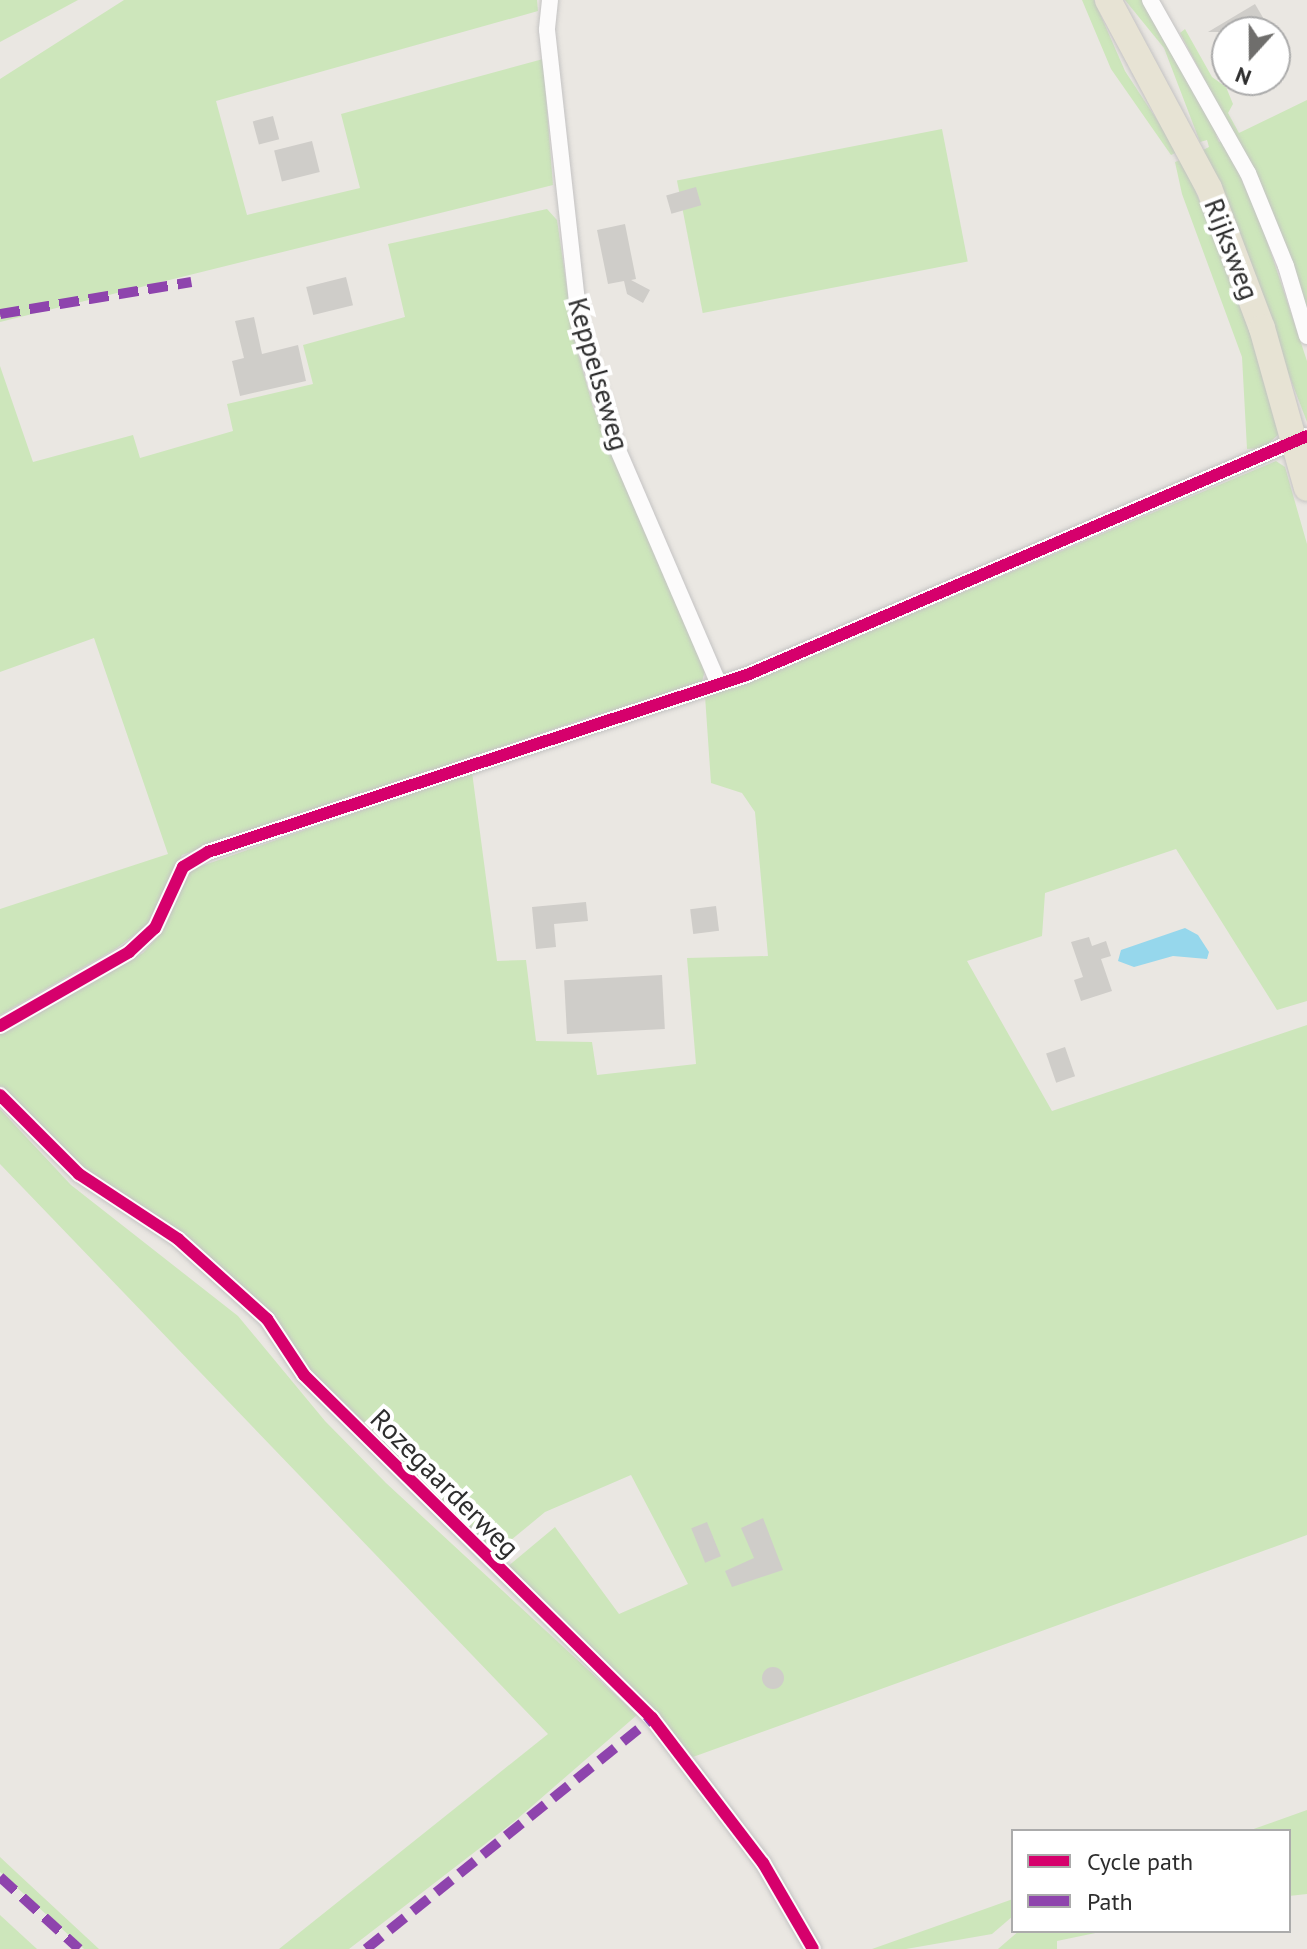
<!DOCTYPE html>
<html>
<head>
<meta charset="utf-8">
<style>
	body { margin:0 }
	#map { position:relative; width:1307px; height:1949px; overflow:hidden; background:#eae7e2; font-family:"PT Sans",sans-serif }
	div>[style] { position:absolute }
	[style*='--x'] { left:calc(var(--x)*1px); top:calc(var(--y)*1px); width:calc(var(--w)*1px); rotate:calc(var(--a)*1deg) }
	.green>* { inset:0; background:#cde6bb; transform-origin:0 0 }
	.water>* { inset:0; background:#96d7ec }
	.building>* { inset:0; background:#cfcdc9; transform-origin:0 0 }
	.round { border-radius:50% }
	.roads { filter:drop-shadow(0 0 2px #c4c3c3) drop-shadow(0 0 2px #c4c3c3) }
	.minor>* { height:16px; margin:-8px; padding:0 8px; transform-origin:8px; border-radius:8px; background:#fcfbfb }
	.primary>* { height:26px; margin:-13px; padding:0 13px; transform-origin:13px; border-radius:13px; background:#e7e3d4 }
	.quiet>* { height:10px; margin-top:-5px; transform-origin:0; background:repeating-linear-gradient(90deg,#8e44ad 0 20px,transparent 0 30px) }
	.cycleway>* { height:12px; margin:-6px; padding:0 6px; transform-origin:6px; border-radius:6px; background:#d6006c }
	span { translate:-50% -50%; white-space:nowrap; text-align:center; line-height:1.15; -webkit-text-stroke:8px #fff; paint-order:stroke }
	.street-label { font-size:28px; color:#2d2d2d }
	.legend { position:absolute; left:1011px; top:1829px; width:280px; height:104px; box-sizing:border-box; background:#fff; border:2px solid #ababab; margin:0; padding:10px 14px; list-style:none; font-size:24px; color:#2d2d2d }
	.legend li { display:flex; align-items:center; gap:16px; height:40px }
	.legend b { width:40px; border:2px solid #ababab }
	.north { position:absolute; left:1211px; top:16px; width:80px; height:80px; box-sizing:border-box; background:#fff; border:2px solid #ababab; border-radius:50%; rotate:201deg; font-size:22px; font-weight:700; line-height:32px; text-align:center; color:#2d2d2d }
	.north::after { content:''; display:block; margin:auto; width:28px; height:36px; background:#6f6e6c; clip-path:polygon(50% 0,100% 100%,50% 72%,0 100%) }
</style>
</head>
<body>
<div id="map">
	<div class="green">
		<i style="clip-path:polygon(0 0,78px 0,0 42px)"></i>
		<i style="clip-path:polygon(124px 0,537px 0,538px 11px,216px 101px,247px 215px,360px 188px,341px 114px,543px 59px,553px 185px,0 322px,0 79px)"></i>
		<i style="clip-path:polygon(1082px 0,1094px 0,1125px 71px,1178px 152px,1171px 155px,1111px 69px)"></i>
		<i style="clip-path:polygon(1125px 0,1142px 0,1160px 29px,1221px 132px,1216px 135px,1219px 142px,1224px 140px,1261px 223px,1307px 361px,1307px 422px,1203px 150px,1209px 147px,1207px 140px,1200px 142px,1164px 48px)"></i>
		<i style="clip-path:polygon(1185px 29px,1212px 77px,1226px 87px,1233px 104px,1228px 113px,1239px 133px,1307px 100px,1307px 319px,1248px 162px,1180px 33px)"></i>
		<i style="left:942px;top:129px;width:135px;height:270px;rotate:79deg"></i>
		<i style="clip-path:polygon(1183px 159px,1246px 320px,1279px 423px,1279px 434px,1263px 448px,1247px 449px,1242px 357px,1182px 194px,1175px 162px)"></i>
		<i style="clip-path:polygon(547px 209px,557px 220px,575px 343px,593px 407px,693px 638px,705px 670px,702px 682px,684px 693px,592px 716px,182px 855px,147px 925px,117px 948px,0 1015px,0 909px,168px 854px,94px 638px,0 672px,0 366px,33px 462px,133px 435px,140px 458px,233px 431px,227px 404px,313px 384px,303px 345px,405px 317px,388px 244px)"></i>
		<i style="clip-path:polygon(1276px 461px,1285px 467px,1307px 544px,1307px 1001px,1277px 1010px,1176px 849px,1045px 893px,1042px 936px,967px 961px,1052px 1111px,1307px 1025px,1307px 1535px,693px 1757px,500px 1573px,555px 1527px,619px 1614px,688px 1584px,631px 1475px,545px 1512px,487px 1560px,268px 1328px,194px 1259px,95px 1188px,0 1089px,0 1034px,143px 953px,163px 931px,190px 870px,472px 772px,497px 961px,526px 960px,536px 1041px,592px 1042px,597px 1075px,696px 1064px,687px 958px,768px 956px,755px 812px,742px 793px,711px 783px,705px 696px,745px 684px)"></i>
		<i style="clip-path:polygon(0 1109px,71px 1185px,238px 1316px,325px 1421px,386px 1483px,637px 1715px,516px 1820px,349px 1949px,279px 1949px,548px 1734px,0 1164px)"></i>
		<i style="clip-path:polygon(1307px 1810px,1307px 1894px,1289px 1896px,1289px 1831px,1248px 1831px)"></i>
		<i style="clip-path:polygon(0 1857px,16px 1872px,99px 1949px,84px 1949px,0 1872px)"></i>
		<i style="clip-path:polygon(1013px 1899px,1013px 1916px,992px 1934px,906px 1949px,872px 1949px)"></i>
		<i style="clip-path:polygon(0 1915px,37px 1949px,0 1949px)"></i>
		<i style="clip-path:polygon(1019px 1931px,1105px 1931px,1057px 1941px,1057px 1949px,998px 1949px)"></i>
	</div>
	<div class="water">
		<i style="clip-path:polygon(1185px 928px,1198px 935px,1209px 952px,1207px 959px,1173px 956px,1134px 967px,1118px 961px,1121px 950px)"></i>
	</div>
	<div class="building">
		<i style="clip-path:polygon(1255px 4px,1265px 21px,1251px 32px,1208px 32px)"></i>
		<i style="left:273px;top:116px;width:24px;height:21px;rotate:75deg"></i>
		<i style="left:312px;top:141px;width:32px;height:39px;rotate:76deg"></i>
		<i style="left:696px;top:187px;width:19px;height:31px;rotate:74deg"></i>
		<i style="clip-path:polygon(625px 224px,636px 279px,631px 280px,650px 290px,643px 303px,627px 294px,624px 281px,608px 284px,597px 230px)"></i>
		<i style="left:346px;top:277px;width:29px;height:41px;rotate:76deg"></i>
		<i style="clip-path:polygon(254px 317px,262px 354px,298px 345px,306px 381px,240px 396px,232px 361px,244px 358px,235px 321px)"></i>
		<i style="clip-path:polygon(586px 902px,588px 921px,554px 924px,556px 947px,536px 949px,532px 907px)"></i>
		<i style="left:716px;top:906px;width:25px;height:26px;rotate:83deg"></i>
		<i style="clip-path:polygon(1089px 937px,1092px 946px,1106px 941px,1111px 956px,1101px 959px,1112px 991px,1081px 1001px,1074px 980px,1083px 977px,1071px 942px)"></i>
		<i style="left:662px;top:975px;width:54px;height:98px;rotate:87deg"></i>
		<i style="left:1065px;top:1047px;width:31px;height:20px;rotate:71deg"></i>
		<i style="clip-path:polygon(763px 1518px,783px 1570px,732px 1587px,725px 1571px,754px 1558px,741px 1528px)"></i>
		<i style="left:707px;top:1522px;width:37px;height:17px;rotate:68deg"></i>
		<i class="round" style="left:762px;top:1667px;width:22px;height:22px"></i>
	</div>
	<div class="roads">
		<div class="minor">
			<i style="--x:550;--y:0;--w:30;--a:96"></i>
			<i style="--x:547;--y:30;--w:301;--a:83.7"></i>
			<i style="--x:580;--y:329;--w:119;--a:72.9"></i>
			<i style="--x:615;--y:443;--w:260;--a:66.7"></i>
			<i style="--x:1150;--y:0;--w:199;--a:60.5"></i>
			<i style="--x:1248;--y:173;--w:100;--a:67.8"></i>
			<i style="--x:1286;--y:266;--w:73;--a:73.3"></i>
			<i style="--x:0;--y:1026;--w:149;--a:-29.8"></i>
			<i style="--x:129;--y:952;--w:35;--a:-43"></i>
			<i style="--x:155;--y:928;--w:67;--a:-65.3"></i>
			<i style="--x:183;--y:867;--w:29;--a:-31"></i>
			<i style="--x:208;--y:852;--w:567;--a:-18.18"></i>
			<i style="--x:747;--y:675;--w:609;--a:-23.11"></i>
			<i style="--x:0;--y:1095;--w:112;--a:45"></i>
			<i style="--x:79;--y:1174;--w:118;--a:33.3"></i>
			<i style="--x:178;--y:1239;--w:120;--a:42"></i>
			<i style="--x:267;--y:1319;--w:67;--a:56.5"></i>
			<i style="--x:304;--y:1375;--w:489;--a:44.6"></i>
			<i style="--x:652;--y:1718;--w:183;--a:52.6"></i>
			<i style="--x:763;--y:1863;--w:99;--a:59.8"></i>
		</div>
		<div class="primary">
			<i style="--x:1108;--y:0;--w:213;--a:61.8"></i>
			<i style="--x:1209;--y:188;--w:150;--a:69.3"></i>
			<i style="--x:1262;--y:328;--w:166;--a:74.3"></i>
		</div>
	</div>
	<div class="quiet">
		<i style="--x:0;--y:314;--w:194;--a:-9.5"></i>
		<i style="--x:0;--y:1877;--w:107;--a:42.3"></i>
		<i style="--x:366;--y:1949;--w:368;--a:-38.9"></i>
	</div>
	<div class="cycleway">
		<i style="--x:0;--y:1026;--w:149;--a:-29.8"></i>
		<i style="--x:129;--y:952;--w:35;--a:-43"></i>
		<i style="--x:155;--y:928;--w:67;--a:-65.3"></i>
		<i style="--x:183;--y:867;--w:29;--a:-31"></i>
		<i style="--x:208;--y:852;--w:567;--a:-18.18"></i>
		<i style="--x:747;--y:675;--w:609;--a:-23.11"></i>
		<i style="--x:0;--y:1095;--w:112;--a:45"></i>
		<i style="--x:79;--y:1174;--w:118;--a:33.3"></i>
		<i style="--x:178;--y:1239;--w:120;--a:42"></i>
		<i style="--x:267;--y:1319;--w:67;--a:56.5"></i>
		<i style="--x:304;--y:1375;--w:489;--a:44.6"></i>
		<i style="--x:652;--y:1718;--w:183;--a:52.6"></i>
		<i style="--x:763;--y:1863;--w:99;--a:59.8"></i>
	</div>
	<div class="street-label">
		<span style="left:1232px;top:249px;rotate:69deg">Rijksweg</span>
		<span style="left:599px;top:374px;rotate:74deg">Keppelseweg</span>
		<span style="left:445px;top:1483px;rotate:45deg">Rozegaarderweg</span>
	</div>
	<ul class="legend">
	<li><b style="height:10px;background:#d6006c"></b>Cycle path</li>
	<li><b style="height:10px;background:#8e44ad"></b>Path</li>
	</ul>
	<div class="north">N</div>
</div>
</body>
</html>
